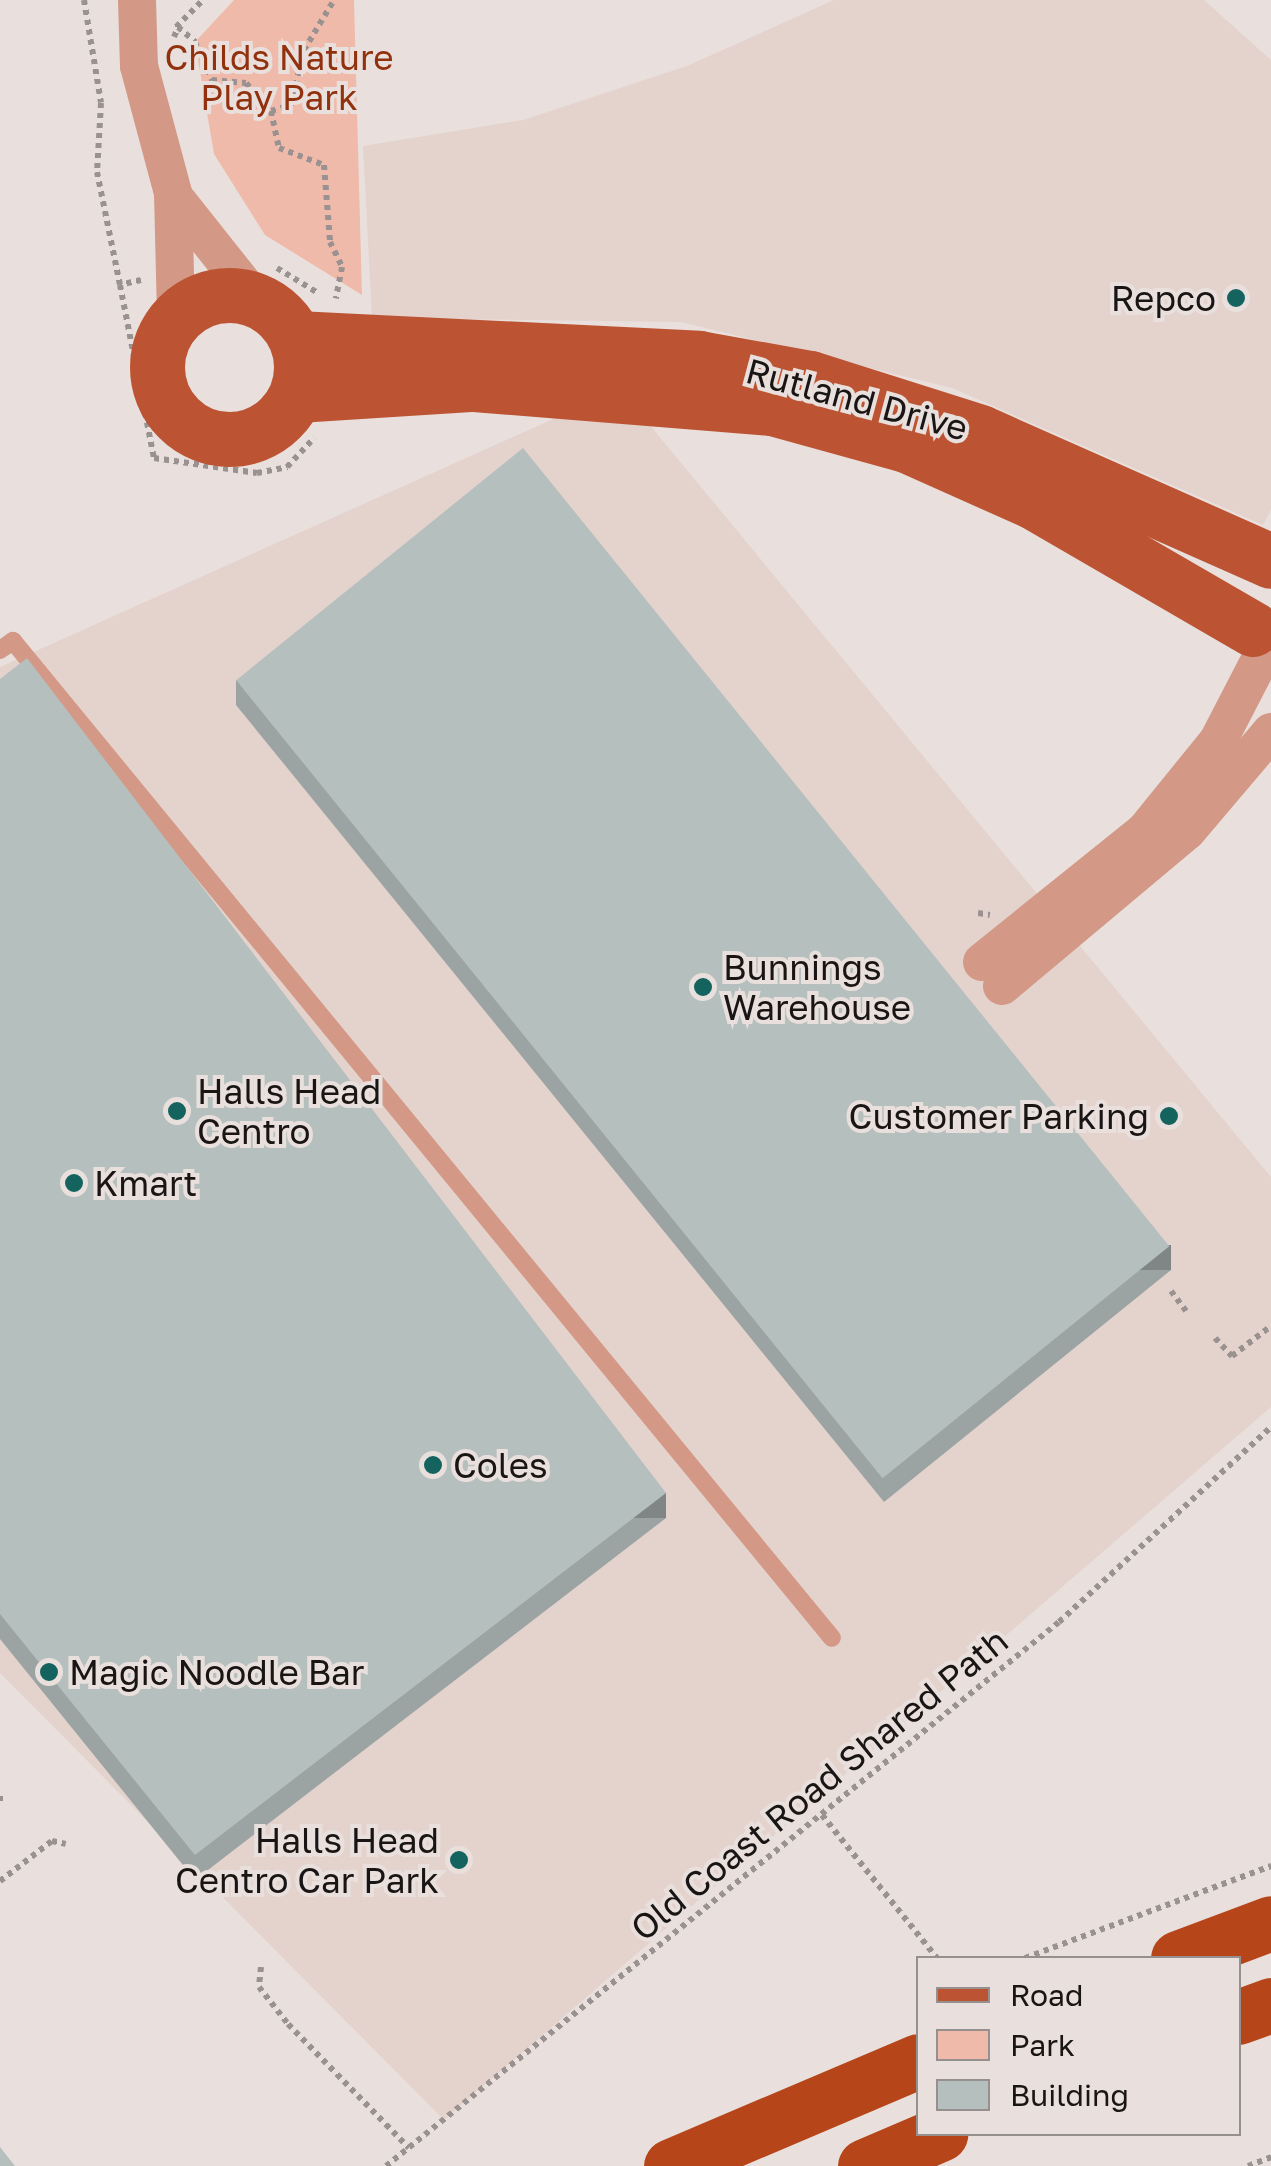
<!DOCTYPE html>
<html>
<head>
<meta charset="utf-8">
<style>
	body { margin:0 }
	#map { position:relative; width:1271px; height:2166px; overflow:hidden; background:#e9e0dd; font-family:"Golos Text",sans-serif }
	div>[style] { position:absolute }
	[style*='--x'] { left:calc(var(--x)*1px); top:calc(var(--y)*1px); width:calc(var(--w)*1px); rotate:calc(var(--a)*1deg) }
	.built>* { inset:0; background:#e4d2cd }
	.green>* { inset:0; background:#efbaa9 }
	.path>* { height:6px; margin-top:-3px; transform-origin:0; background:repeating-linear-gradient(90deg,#999290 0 5px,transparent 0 10px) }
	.service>* { height:18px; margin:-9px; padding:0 9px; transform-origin:9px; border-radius:9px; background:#d39886 }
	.minor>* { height:38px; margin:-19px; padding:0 19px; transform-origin:19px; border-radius:19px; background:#d39886 }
	.primary>* { height:55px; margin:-27.5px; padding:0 27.5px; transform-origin:27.5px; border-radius:27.5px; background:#bc5433 }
	.primary>.ring { margin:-27.5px; padding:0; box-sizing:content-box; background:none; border:55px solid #bc5433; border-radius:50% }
	.trunk>* { height:55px; margin:-27.5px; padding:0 27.5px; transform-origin:27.5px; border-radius:27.5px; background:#b6451a }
	.wall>* { inset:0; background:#9ca4a3 }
	.shaded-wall>* { inset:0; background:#7f8685; transform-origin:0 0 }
	.building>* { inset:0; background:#b5bfbe; transform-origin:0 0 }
	.dots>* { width:28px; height:28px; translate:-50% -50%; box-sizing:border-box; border:5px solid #e9e0dd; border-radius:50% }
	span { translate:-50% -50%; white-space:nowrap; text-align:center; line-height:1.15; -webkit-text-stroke:8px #e9e0dd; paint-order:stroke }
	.park-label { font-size:35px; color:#92310d }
	.poi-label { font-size:35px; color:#181514 }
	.right { translate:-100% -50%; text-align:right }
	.left { translate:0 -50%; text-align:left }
	.street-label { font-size:35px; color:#181514 }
	.legend { position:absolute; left:916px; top:1956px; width:325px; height:180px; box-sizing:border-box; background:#e9e0dd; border:2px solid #958f8d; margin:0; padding:12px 18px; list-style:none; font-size:30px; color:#181514 }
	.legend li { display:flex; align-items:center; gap:20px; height:50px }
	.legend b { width:50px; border:2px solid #958f8d }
</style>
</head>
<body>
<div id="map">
	<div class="built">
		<i style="clip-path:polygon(834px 0,1204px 0,1271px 60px,1271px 510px,1263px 525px,952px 388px,681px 322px,372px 318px,363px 146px,523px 120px,687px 66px)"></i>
		<i style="clip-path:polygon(620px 389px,1271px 1177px,1271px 1407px,444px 2120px,0 1673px,0 667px)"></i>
	</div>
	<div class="green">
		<i style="clip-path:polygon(234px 0,354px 0,362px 295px,265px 235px,214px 154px,195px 42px)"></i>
	</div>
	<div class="path">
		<i style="--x:84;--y:0;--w:104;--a:80.6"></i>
		<i style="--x:101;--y:103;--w:69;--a:93.3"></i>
		<i style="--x:97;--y:172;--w:115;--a:78.5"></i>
		<i style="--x:176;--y:27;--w:38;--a:-45"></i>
		<i style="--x:174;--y:37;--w:11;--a:-68"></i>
		<i style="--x:178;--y:27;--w:23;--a:41"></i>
		<i style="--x:195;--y:42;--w:42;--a:65.9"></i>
		<i style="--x:212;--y:80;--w:34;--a:5"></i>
		<i style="--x:246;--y:83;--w:38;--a:48"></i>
		<i style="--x:271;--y:111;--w:21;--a:-17"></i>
		<i style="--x:291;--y:105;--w:57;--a:-76.7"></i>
		<i style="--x:304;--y:50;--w:58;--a:-59"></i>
		<i style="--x:271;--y:111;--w:38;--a:78"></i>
		<i style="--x:279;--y:148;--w:48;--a:20.7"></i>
		<i style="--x:324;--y:165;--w:77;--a:85.5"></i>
		<i style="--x:330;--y:242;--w:28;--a:64"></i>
		<i style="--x:342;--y:267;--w:32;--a:101"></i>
		<i style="--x:277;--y:268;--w:48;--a:31.4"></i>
		<i style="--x:141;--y:280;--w:22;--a:167"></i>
		<i style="--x:120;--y:285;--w:176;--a:78.9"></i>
		<i style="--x:154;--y:458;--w:104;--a:8.3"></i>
		<i style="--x:257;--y:473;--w:31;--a:-11"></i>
		<i style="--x:287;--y:467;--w:40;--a:-47"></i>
		<i style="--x:978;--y:913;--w:12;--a:9"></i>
		<i style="--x:1171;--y:1291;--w:25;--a:53"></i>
		<i style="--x:1215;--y:1338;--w:25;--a:47"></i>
		<i style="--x:1232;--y:1356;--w:49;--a:-37.6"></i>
		<i style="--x:0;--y:1796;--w:6;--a:90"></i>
		<i style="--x:822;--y:1815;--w:184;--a:51.2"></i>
		<i style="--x:0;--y:1881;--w:66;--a:-37.6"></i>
		<i style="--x:52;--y:1841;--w:14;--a:12"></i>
		<i style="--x:1025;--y:1958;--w:263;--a:-20.5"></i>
		<i style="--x:261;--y:1967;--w:20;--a:96"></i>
		<i style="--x:259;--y:1987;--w:47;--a:51.9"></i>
		<i style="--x:288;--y:2024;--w:173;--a:45.7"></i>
		<i style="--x:386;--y:2166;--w:865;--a:-38.95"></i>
		<i style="--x:1059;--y:1622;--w:288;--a:-42.6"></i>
		<i style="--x:1248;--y:2166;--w:25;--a:-21"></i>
	</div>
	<div class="service">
		<i style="--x:0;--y:650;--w:16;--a:-35"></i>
		<i style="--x:13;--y:641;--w:1290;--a:50.6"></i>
	</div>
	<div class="minor">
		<i style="--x:137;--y:0;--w:66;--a:88.3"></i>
		<i style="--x:139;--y:66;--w:131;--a:75"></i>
		<i style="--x:173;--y:193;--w:124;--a:88.6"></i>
		<i style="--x:179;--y:203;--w:122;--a:51.6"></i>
		<i style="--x:982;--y:962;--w:209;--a:-38.8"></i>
		<i style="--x:1145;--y:831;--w:116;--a:-51"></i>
		<i style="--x:1218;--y:741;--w:98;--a:-62.7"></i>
		<i style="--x:1002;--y:986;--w:241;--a:-40"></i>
		<i style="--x:1187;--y:831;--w:130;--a:-49.7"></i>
	</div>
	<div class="primary">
		<i class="ring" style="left:157px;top:295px;width:89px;height:89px"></i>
		<i style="--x:296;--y:338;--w:403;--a:2.8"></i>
		<i style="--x:699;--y:358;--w:113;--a:10.2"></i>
		<i style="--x:810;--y:378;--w:178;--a:17.6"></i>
		<i style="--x:980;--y:432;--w:318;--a:23.9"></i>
		<i style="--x:297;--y:395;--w:177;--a:-3.6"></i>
		<i style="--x:474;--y:384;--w:299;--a:4.6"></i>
		<i style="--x:772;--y:408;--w:139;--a:15.4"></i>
		<i style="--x:906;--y:445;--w:138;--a:24"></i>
		<i style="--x:1032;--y:501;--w:255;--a:30.1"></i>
	</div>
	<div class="trunk">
		<i style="--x:1178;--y:1958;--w:99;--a:-20.6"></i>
		<i style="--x:1238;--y:2017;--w:35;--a:-20"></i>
		<i style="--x:671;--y:2166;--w:268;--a:-23"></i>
		<i style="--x:865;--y:2166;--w:82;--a:-23.1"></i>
	</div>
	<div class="wall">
		<i style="clip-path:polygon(0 679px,666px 1518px,195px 1880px,0 1639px)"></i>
		<i style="clip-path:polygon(236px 680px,1171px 1270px,884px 1502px,236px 705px)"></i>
	</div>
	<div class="shaded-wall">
		<i style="left:1171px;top:1245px;width:25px;height:369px;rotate:90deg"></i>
		<i style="left:666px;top:1493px;width:25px;height:594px;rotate:90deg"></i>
	</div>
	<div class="building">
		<i style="left:523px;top:448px;width:1027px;height:369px;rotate:51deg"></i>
		<i style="clip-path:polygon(27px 658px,666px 1493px,195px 1855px,0 1614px,0 679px)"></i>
		<i style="clip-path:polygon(0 2147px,15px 2166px,0 2166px)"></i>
	</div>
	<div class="dots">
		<i style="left:1236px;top:298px;background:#14635f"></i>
		<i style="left:703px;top:987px;background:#14635f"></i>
		<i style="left:177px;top:1111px;background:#14635f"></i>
		<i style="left:1169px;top:1116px;background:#14635f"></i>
		<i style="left:74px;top:1183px;background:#14635f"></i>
		<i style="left:433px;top:1465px;background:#14635f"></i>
		<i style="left:49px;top:1672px;background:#14635f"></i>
		<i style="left:459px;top:1860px;background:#14635f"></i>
	</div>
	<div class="park-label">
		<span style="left:279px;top:77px">Childs Nature<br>Play Park</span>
	</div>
	<div class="poi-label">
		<span class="right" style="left:1216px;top:298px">Repco</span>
		<span class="left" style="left:723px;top:987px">Bunnings<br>Warehouse</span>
		<span class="left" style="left:197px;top:1111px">Halls Head<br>Centro</span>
		<span class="right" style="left:1149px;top:1116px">Customer Parking</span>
		<span class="left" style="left:94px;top:1183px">Kmart</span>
		<span class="left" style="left:453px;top:1465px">Coles</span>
		<span class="left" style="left:69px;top:1672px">Magic Noodle Bar</span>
		<span class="right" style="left:439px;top:1860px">Halls Head<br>Centro Car Park</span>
	</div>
	<div class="street-label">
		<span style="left:857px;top:399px;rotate:15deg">Rutland Drive</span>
		<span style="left:819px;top:1784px;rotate:-39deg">Old Coast Road Shared Path</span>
	</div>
	<ul class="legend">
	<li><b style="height:12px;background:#bc5433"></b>Road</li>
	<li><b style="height:28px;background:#efbaa9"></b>Park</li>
	<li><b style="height:28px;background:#b5bfbe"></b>Building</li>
	</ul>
</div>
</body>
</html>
